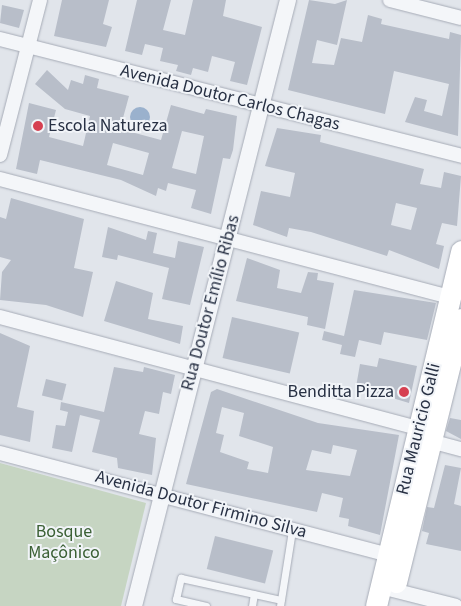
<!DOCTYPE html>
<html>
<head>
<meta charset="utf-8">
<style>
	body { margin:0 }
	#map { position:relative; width:461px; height:606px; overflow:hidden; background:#e1e5eb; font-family:"Source Sans 3",sans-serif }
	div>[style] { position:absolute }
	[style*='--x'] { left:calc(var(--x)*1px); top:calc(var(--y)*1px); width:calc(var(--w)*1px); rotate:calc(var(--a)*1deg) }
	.green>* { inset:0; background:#c6d5c2 }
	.water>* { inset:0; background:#9ab1cd }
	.round { border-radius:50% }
	.building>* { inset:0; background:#b8bec9; transform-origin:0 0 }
	.roads { filter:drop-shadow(0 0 1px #a6abb6) drop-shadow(0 0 1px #a6abb6) }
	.service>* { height:7px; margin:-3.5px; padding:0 3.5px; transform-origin:3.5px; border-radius:3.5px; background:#f4f6f9 }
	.minor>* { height:14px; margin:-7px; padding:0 7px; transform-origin:7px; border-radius:7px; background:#f4f6f9 }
	.tertiary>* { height:16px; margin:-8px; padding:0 8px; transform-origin:8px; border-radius:8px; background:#f4f6f9 }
	.primary>* { height:21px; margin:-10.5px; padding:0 10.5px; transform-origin:10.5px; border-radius:10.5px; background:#fff }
	.dots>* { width:14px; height:14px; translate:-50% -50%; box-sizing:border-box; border:2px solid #f1f4f8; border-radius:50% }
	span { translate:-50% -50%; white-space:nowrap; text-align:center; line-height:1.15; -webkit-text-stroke:4px #f1f4f8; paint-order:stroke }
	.street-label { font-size:18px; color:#283144 }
	.poi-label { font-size:18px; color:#283144 }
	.left { translate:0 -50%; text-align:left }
	.right { translate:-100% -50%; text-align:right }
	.park-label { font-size:18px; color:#3b6035 }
</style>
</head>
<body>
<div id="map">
	<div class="green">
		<i style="clip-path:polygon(0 463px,146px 503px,121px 606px,0 606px)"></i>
	</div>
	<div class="water">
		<i class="round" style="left:130px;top:107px;width:20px;height:20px"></i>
	</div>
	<div class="building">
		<i style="clip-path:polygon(62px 0,109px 0,103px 24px,112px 27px,106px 47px,54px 36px)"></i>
		<i style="clip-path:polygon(137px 0,171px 0,163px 30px,185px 35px,193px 0,226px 0,223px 16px,262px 27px,247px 85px,230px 81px,235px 62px,212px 56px,208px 72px,193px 68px,191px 75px,176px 71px,178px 65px,160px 61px,163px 48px,145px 44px,142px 55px,125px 51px)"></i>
		<i style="clip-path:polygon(309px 0,335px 4px,347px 0,337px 45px,317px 40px,312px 63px,334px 65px,341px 38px,362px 42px,368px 15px,382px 19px,381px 24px,449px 39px,450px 32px,461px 35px,458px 136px,405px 122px,415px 97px,427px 100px,424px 111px,442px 116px,449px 84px,394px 71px,385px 114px,288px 90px)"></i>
		<i style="clip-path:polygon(2px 5px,24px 10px,19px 28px,0 23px)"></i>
		<i style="clip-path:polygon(evenodd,47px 70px,68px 90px,71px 80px,83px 84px,85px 75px,99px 79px,97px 88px,129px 96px,120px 129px,161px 140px,171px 105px,204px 114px,206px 109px,237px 116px,233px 150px,230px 159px,223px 158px,211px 214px,191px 208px,196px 190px,168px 183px,166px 191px,158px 188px,156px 196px,121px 180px,40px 160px,37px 174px,16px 169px,29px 103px,56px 110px,49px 137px,83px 146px,90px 116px,65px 109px,35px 84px,47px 70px,182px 131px,204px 136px,196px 174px,172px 168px,182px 131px,47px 70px,113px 143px,149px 153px,143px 175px,107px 165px,113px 143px)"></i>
		<i style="clip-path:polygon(evenodd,277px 128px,321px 135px,320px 142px,424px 169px,420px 184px,441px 188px,444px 172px,461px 176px,457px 226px,442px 223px,436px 244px,444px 246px,439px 269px,389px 250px,387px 256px,311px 232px,289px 228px,287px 237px,253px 225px,261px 191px,290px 197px,295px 173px,265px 166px,277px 128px,396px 203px,417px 208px,411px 230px,391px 225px,396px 203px)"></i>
		<i style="clip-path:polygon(11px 198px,84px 219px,74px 268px,93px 272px,83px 317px,46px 305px,0 300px,2px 272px,11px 260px,0 257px,0 217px,6px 219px)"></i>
		<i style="clip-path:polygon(108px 227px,146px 240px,148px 231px,157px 233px,153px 253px,175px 258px,178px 241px,204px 247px,190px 305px,162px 299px,169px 268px,118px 255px,117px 260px,102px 257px)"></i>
		<i style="clip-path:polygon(247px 258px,280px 270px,277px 288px,301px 293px,308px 272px,318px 273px,317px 280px,334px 283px,325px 329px,307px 325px,308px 317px,236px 301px)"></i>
		<i style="clip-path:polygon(116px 281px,153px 293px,148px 319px,183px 326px,180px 344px,104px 321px)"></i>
		<i style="clip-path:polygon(354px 290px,436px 303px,427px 340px,384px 332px,381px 345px,359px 340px,355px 357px,340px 354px,342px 345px,322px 340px,324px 331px,344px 336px)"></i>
		<i style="left:232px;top:317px;width:69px;height:42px;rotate:13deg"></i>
		<i style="clip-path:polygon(0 333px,30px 346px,17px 407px,34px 411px,30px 442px,0 435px)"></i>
		<i style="clip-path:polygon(379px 358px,417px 366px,409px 403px,356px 387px,360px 364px,377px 367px)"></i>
		<i style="clip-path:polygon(114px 367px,143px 372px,144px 367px,175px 375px,171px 394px,163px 392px,159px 414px,145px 411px,139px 434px,156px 438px,152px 475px,118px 468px,117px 458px,92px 452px,100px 420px,80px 415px,72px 452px,52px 448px,56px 425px,65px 426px,68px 412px,60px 410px,61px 402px,104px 412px)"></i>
		<i style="left:46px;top:379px;width:21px;height:17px;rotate:14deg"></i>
		<i style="clip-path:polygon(evenodd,217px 389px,318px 423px,399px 435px,380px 535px,348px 526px,349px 519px,339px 517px,343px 498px,322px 493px,317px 512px,186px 484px,211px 392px,217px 389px,222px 407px,244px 413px,239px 436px,273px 447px,268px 473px,247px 469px,249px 462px,220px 452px,224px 435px,216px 433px,222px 407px,217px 389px,333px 445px,357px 450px,350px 476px,306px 470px,312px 450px,331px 454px,333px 445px)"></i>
		<i style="clip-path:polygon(450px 418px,461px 420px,461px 439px,446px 431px)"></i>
		<i style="clip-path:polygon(445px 465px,461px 468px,454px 504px,461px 506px,461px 551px,426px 544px,429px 533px,422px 531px,427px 507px,434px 508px)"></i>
		<i style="left:215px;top:536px;width:60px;height:34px;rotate:14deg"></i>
	</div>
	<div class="roads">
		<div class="service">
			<i style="--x:206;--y:606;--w:31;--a:-167"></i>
			<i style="--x:176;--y:599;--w:22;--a:-77"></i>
			<i style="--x:181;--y:578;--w:102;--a:12.4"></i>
			<i style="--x:252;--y:606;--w:12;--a:-81"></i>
			<i style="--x:280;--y:606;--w:77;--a:-81"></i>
		</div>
		<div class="minor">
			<i style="--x:390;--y:0;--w:73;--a:14.2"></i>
			<i style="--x:0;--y:39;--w:476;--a:14.2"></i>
			<i style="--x:0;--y:155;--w:160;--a:-75.5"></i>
			<i style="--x:0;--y:179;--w:466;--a:14.7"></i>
			<i style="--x:0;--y:317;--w:435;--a:14.9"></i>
			<i style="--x:420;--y:429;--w:19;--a:43"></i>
			<i style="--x:434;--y:442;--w:28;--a:15"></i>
			<i style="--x:0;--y:453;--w:409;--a:14.7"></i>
			<i style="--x:381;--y:587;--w:77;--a:14.2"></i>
		</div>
		<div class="tertiary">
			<i style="--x:134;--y:606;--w:625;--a:-75.74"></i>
		</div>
		<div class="primary">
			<i style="--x:396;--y:582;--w:271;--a:-76.1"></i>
			<i style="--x:376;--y:606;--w:365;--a:-76.5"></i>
		</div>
	</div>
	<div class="dots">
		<i style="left:38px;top:126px;background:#d64051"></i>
		<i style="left:404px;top:392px;background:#d64051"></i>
	</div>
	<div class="street-label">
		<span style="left:230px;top:98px;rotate:14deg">Avenida Doutor Carlos Chagas</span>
		<span style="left:211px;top:303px;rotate:-75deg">Rua Doutor Emílio Ribas</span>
		<span style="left:419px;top:429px;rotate:-76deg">Rua Mauricio Galli</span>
		<span style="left:201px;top:505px;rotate:15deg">Avenida Doutor Firmino Silva</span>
	</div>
	<div class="poi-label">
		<span class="left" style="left:48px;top:126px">Escola Natureza</span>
		<span class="right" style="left:394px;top:392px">Benditta Pizza</span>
	</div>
	<div class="park-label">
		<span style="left:64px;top:543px">Bosque<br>Maçônico</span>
	</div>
</div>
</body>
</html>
